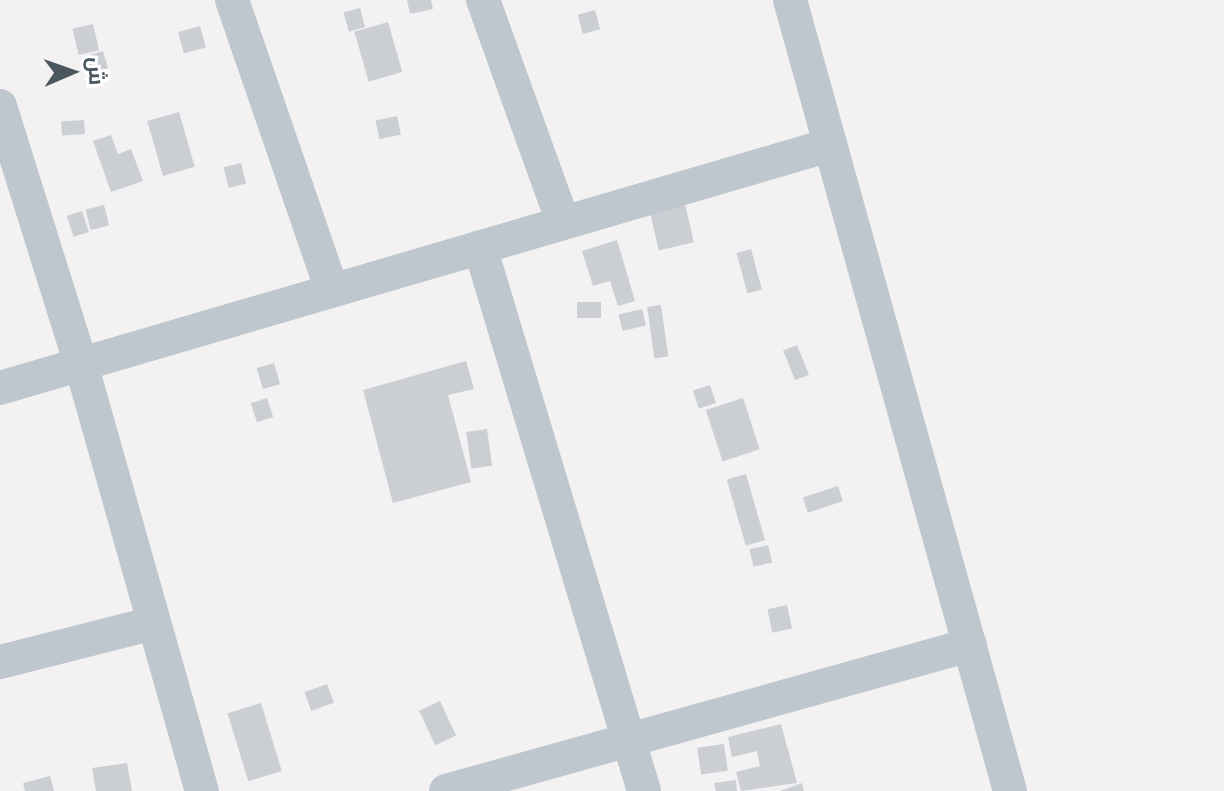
<!DOCTYPE html>
<html>
<head>
<meta charset="utf-8">
<style>
	body { margin:0 }
	#map { position:relative; width:1224px; height:791px; overflow:hidden; background:#f3f1f2; font-family:Signika,Cairo,sans-serif }
	div>[style] { position:absolute }
	[style*='--x'] { left:calc(var(--x)*1px); top:calc(var(--y)*1px); width:calc(var(--w)*1px); rotate:calc(var(--a)*1deg) }
	.building>* { inset:0; background:#cbcfd3; transform-origin:0 0 }
	.street>* { height:34px; margin:-17px; padding:0 17px; transform-origin:17px; border-radius:17px; background:#bec7cd }
	span { translate:-50% -50%; white-space:nowrap; text-align:center; line-height:1.15; -webkit-text-stroke:6px #fff; paint-order:stroke }
	.north { position:absolute; left:32px; top:32px; width:80px; height:80px; -webkit-text-stroke:6px #fff; paint-order:stroke; rotate:88deg; font-size:22px; font-weight:700; line-height:32px; text-align:center; color:#4a575e }
	.north::after { content:''; display:block; margin:auto; width:28px; height:36px; background:#4a575e; clip-path:polygon(50% 0,100% 100%,50% 72%,0 100%) }
</style>
</head>
<body>
<div id="map">
	<div class="building">
		<i style="clip-path:polygon(407px 0,431px 0,433px 9px,410px 14px)"></i>
		<i style="left:360px;top:8px;width:20px;height:17px;rotate:75deg"></i>
		<i style="left:595px;top:10px;width:20px;height:18px;rotate:75deg"></i>
		<i style="left:388px;top:22px;width:52px;height:35px;rotate:74deg"></i>
		<i style="left:93px;top:24px;width:27px;height:21px;rotate:77deg"></i>
		<i style="left:200px;top:26px;width:22px;height:23px;rotate:74deg"></i>
		<i style="left:103px;top:51px;width:18px;height:18px;rotate:74deg"></i>
		<i style="left:179px;top:112px;width:57px;height:33px;rotate:74deg"></i>
		<i style="left:397px;top:116px;width:19px;height:22px;rotate:78deg"></i>
		<i style="left:84px;top:120px;width:14px;height:23px;rotate:86deg"></i>
		<i style="clip-path:polygon(111px 135px,118px 154px,131px 149px,143px 181px,111px 192px,93px 141px)"></i>
		<i style="left:241px;top:163px;width:21px;height:18px;rotate:76deg"></i>
		<i style="left:679px;top:178px;width:66px;height:36px;rotate:77deg"></i>
		<i style="left:104px;top:205px;width:21px;height:19px;rotate:76deg"></i>
		<i style="left:82px;top:211px;width:22px;height:16px;rotate:72deg"></i>
		<i style="clip-path:polygon(617px 240px,635px 301px,618px 306px,610px 281px,593px 286px,582px 251px)"></i>
		<i style="left:751px;top:249px;width:42px;height:15px;rotate:75deg"></i>
		<i style="left:601px;top:302px;width:16px;height:24px;rotate:90deg"></i>
		<i style="left:661px;top:305px;width:52px;height:14px;rotate:82deg"></i>
		<i style="left:642px;top:309px;width:17px;height:24px;rotate:77deg"></i>
		<i style="left:797px;top:345px;width:32px;height:15px;rotate:68deg"></i>
		<i style="clip-path:polygon(466px 361px,474px 389px,448px 395px,471px 482px,393px 503px,363px 390px)"></i>
		<i style="left:274px;top:363px;width:22px;height:18px;rotate:74deg"></i>
		<i style="left:710px;top:385px;width:19px;height:18px;rotate:72deg"></i>
		<i style="left:267px;top:398px;width:20px;height:17px;rotate:72deg"></i>
		<i style="left:743px;top:398px;width:54px;height:39px;rotate:72deg"></i>
		<i style="left:487px;top:429px;width:37px;height:21px;rotate:82deg"></i>
		<i style="left:746px;top:474px;width:69px;height:20px;rotate:74deg"></i>
		<i style="left:838px;top:486px;width:16px;height:37px;rotate:72deg"></i>
		<i style="left:768px;top:545px;width:18px;height:19px;rotate:77deg"></i>
		<i style="left:787px;top:605px;width:24px;height:20px;rotate:78deg"></i>
		<i style="left:327px;top:684px;width:20px;height:24px;rotate:70deg"></i>
		<i style="left:440px;top:701px;width:38px;height:23px;rotate:65deg"></i>
		<i style="left:261px;top:703px;width:71px;height:35px;rotate:73deg"></i>
		<i style="clip-path:polygon(781px 724px,797px 783px,741px 791px,736px 772px,760px 766px,757px 751px,732px 757px,728px 737px)"></i>
		<i style="left:724px;top:744px;width:27px;height:27px;rotate:82deg"></i>
		<i style="clip-path:polygon(127px 763px,132px 791px,96px 791px,92px 768px)"></i>
		<i style="clip-path:polygon(50px 776px,54px 791px,25px 791px,23px 783px)"></i>
		<i style="clip-path:polygon(736px 780px,737px 791px,716px 791px,714px 783px)"></i>
		<i style="clip-path:polygon(802px 783px,804px 791px,780px 791px)"></i>
	</div>
	<div class="street">
		<i style="--x:232;--y:0;--w:307;--a:71"></i>
		<i style="--x:483;--y:0;--w:236;--a:70.2"></i>
		<i style="--x:790;--y:0;--w:821;--a:74.46"></i>
		<i style="--x:0;--y:106;--w:270;--a:72.6"></i>
		<i style="--x:81;--y:364;--w:444;--a:74.2"></i>
		<i style="--x:480;--y:247;--w:568;--a:73.22"></i>
		<i style="--x:0;--y:388;--w:865;--a:-16.32"></i>
		<i style="--x:0;--y:662;--w:159;--a:-14.2"></i>
		<i style="--x:446;--y:791;--w:544;--a:-15.57"></i>
	</div>
	<div class="north">ش</div>
</div>
</body>
</html>
